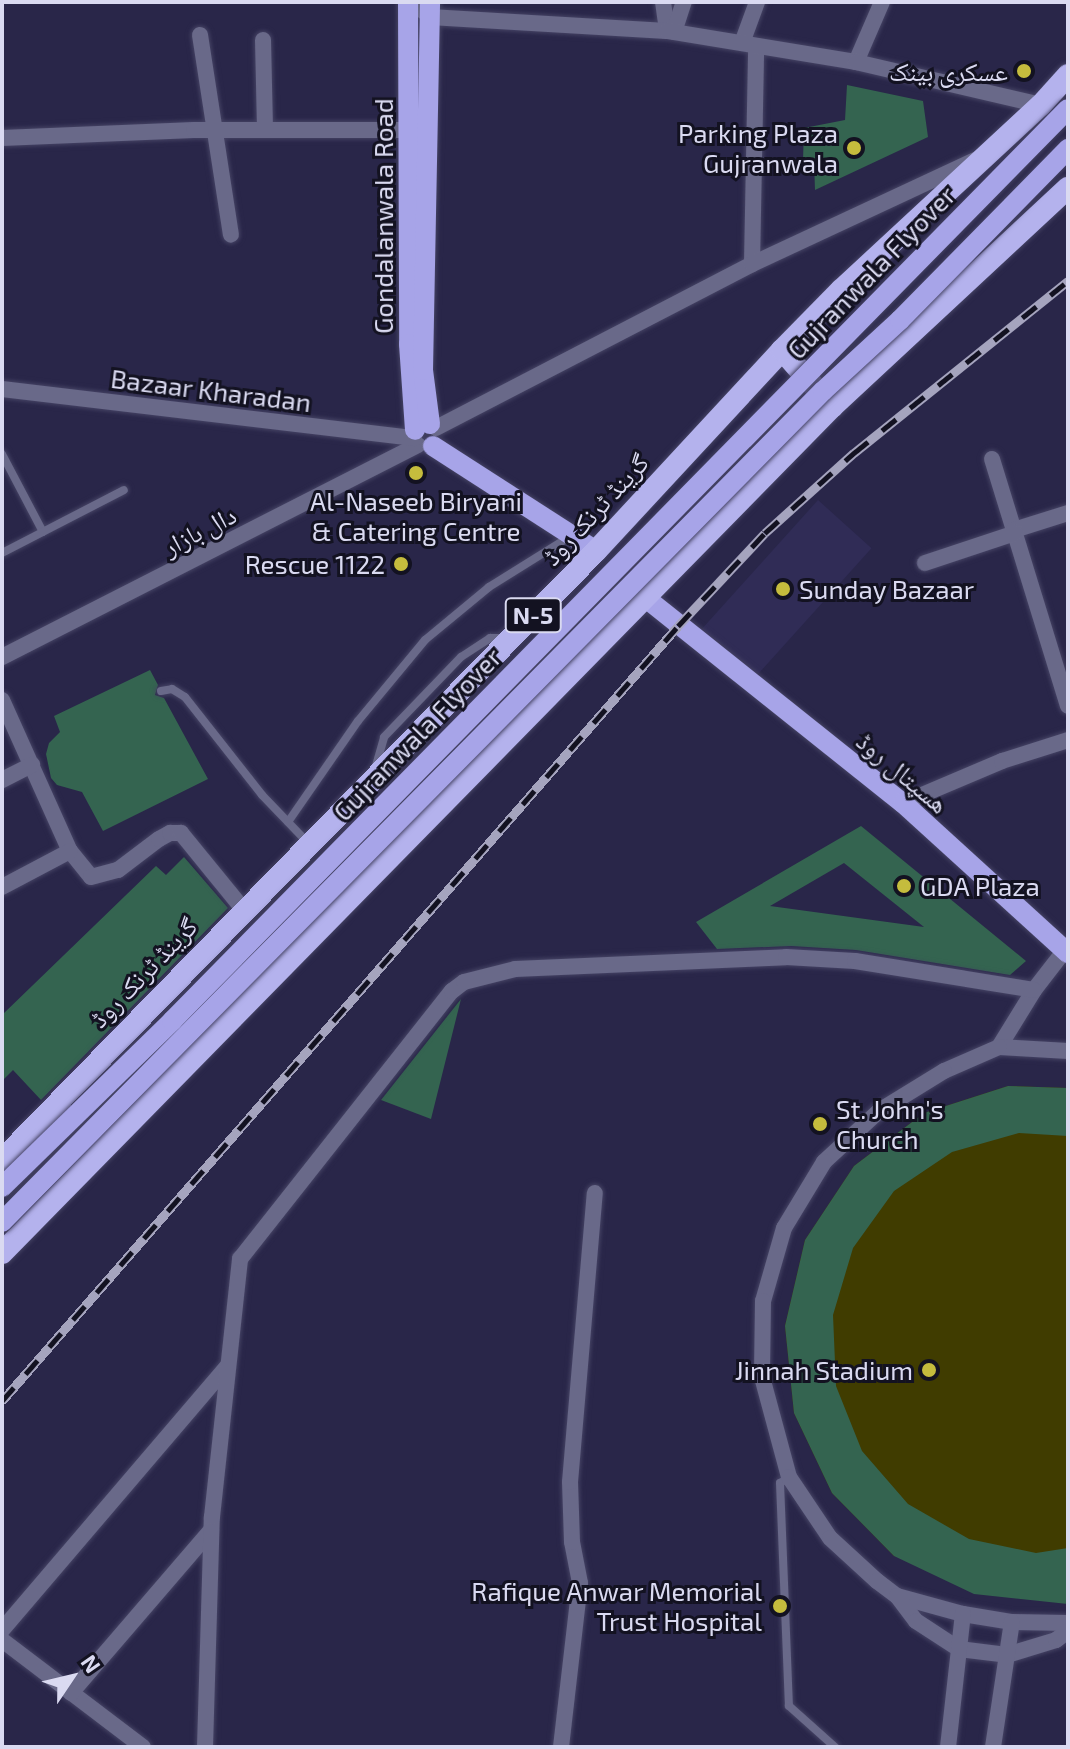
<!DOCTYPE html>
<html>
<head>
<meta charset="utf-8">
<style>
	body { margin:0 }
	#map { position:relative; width:1070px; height:1749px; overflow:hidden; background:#292649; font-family:"Exo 2","Noto Naskh Arabic",sans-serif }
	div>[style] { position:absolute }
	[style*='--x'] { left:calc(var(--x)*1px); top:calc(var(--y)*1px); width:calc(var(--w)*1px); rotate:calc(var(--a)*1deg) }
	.built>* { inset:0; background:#302c56; transform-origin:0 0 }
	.green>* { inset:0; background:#403c00 }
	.building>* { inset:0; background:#346450 }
	.roads { filter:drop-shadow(0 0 2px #454364) drop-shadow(0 0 2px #454364) }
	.service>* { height:8px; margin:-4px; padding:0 4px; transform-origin:4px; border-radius:4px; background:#696989 }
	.minor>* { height:16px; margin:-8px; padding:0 8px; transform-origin:8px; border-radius:8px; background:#696989 }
	.tertiary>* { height:16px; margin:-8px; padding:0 8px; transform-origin:8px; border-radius:8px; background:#696989 }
	.primary>* { height:20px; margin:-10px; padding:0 10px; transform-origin:10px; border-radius:10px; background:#a7a4e8 }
	.trunk>* { height:22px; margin:-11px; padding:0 11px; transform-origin:11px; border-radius:11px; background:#b4b2ed }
	.rail>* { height:9px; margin-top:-4.5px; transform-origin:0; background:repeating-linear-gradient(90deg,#131221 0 18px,#a5a4be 0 36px); box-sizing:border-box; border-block:2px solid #a5a4be }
	.bridges { filter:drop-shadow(0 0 2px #454364) drop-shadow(0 0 2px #454364) }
	.primary-bridge>* { height:20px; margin:-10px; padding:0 10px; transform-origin:10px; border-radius:10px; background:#a7a4e8 }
	.dots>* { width:22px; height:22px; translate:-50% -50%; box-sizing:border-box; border:4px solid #131221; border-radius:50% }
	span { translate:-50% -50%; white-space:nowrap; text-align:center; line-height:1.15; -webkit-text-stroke:6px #131221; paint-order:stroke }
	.shield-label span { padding:2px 6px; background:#131221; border:2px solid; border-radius:6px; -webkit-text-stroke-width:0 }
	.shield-label { font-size:24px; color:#dadaf1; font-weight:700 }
	.poi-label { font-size:26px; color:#dadaf1 }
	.right { translate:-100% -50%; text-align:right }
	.left { translate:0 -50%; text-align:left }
	.street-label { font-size:26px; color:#dadaf1 }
	.frame { position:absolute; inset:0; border:4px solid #dadaf1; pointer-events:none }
	.north { position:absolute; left:32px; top:1637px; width:80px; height:80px; -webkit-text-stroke:6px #131221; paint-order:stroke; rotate:55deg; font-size:22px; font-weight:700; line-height:32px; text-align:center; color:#dadaf1 }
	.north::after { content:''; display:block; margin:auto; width:28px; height:36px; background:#dadaf1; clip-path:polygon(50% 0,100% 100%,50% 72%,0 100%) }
</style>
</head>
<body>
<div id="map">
	<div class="built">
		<i style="left:818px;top:500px;width:72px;height:178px;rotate:42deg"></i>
	</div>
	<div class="green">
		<i style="clip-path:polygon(1008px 1086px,1068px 1088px,1068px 1602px,894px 1556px,832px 1493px,794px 1413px,785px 1326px,805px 1240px,854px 1166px,924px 1113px)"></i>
	</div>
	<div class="building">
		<i style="clip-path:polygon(847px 85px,923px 101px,928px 137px,815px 190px,814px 162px,803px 160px,804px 128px,845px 120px)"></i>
		<i style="clip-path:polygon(150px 670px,158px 685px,155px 695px,164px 698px,208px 779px,103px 831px,82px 792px,57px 785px,51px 778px,46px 754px,49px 743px,60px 732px,54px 716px)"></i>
		<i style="clip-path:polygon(evenodd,861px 826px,1026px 961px,1010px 975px,856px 950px,791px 946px,717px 949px,696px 922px,861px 826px,844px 863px,924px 927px,770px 906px,844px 863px)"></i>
		<i style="clip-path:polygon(184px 857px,228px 908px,41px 1100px,13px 1070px,2px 1081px,2px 1015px,156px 866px,166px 875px)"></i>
		<i style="clip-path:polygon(461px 999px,431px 1119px,381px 1100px)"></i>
		<i style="clip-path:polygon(1008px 1086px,1068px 1088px,1068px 1136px,1019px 1133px,952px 1152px,894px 1191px,853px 1248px,833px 1315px,836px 1386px,862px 1451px,908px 1504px,969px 1539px,1036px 1553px,1068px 1548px,1068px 1604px,974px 1594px,894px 1556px,832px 1493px,794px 1413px,785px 1326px,805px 1240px,854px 1166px,924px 1113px)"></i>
	</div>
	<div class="roads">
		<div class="service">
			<i style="--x:2;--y:454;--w:88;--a:62.3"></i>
			<i style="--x:2;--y:553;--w:137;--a:-27.3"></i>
			<i style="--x:161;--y:691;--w:11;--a:-10"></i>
			<i style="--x:172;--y:689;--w:15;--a:32"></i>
			<i style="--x:185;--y:697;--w:125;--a:51.8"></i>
			<i style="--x:262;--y:795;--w:68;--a:46.2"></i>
			<i style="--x:375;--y:769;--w:33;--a:-74"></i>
			<i style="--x:384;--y:737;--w:111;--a:-46.1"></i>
			<i style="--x:461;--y:657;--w:35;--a:-33"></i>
			<i style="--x:490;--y:638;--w:15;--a:0"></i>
			<i style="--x:288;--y:822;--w:123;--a:-55.3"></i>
			<i style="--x:358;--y:721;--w:105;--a:-50.4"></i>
			<i style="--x:425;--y:640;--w:83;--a:-39.6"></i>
			<i style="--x:489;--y:587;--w:94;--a:-32"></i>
			<i style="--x:789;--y:1478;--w:10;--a:151"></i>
			<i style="--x:780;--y:1483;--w:223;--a:87.7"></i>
			<i style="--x:789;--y:1706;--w:62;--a:41.7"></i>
		</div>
		<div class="minor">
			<i style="--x:663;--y:2;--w:29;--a:82"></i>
			<i style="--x:674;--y:32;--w:32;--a:-72"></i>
			<i style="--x:200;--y:35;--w:202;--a:81.2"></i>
			<i style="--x:263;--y:40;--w:90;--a:88.7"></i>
			<i style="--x:742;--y:43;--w:44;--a:-69.9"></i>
			<i style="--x:856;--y:62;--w:65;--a:-66.6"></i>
			<i style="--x:2;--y:138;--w:192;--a:-2.4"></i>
			<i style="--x:194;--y:130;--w:216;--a:0"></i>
			<i style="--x:752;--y:264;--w:218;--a:-88.9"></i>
			<i style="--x:436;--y:428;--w:356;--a:-27.4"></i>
			<i style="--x:752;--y:264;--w:246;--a:-25"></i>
			<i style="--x:992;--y:459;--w:258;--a:72.9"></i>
			<i style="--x:1014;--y:530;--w:57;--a:-17.5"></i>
			<i style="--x:925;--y:563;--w:95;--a:-18.4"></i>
			<i style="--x:2;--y:657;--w:467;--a:-27"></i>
			<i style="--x:2;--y:700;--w:166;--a:65.8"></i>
			<i style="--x:70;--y:851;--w:33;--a:51"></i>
			<i style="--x:91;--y:877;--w:28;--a:-15"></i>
			<i style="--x:118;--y:870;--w:51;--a:-37.1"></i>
			<i style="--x:159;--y:839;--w:13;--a:-29"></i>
			<i style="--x:170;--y:833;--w:11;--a:0"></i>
			<i style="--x:181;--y:833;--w:98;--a:50.8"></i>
			<i style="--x:2;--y:780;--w:34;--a:-27"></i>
			<i style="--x:903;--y:803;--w:108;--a:-23"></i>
			<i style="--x:1002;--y:761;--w:69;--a:-17.7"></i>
			<i style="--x:2;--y:887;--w:77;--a:-27.9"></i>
			<i style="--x:999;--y:1047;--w:67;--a:-58.4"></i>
			<i style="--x:1034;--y:990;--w:51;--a:-52.2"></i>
			<i style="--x:1068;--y:1051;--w:69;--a:-176.7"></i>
			<i style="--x:999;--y:1047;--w:60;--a:156.4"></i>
			<i style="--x:944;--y:1071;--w:76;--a:148.4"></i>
			<i style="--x:879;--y:1111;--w:75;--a:137.2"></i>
			<i style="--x:824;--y:1162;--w:77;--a:121.2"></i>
			<i style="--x:784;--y:1228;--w:76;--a:106"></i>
			<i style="--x:763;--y:1301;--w:76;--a:90.8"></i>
			<i style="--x:762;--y:1377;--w:104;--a:74.9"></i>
			<i style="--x:789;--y:1477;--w:73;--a:56.1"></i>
			<i style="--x:830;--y:1538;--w:64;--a:42.5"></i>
			<i style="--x:877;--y:1581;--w:25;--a:37"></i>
			<i style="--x:897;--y:1596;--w:68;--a:15.3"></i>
			<i style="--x:963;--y:1614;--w:50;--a:9.3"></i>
			<i style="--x:1012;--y:1622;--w:56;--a:1"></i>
			<i style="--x:897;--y:1596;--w:31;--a:53"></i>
			<i style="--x:916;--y:1621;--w:51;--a:33.1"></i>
			<i style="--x:959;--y:1649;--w:48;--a:7.1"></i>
			<i style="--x:1007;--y:1655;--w:51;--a:-17"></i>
			<i style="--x:1056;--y:1640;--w:15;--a:-37"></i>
			<i style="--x:2;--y:1630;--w:346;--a:-49.5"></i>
			<i style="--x:2;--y:1640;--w:177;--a:37.2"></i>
			<i style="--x:71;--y:1693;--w:215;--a:-49.3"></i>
			<i style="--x:205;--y:1747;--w:230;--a:-88.3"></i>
			<i style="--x:212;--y:1517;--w:260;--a:-83.8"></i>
			<i style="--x:240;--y:1259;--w:342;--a:-51.7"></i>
			<i style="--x:452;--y:991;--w:15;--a:-37"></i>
			<i style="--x:464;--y:982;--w:53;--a:-14.3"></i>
			<i style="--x:515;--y:969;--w:271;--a:-2.5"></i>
			<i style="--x:786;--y:957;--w:69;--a:3.3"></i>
			<i style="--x:855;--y:961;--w:181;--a:9.2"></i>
			<i style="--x:561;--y:1747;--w:165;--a:-83.4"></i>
			<i style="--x:580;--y:1583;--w:42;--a:-101"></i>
			<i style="--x:572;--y:1542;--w:60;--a:-91.9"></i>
			<i style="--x:570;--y:1482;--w:290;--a:-85.1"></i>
			<i style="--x:948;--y:1747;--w:134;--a:-83.6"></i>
			<i style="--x:993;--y:1747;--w:126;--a:-81.4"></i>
		</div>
		<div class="tertiary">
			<i style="--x:422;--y:10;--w:11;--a:41"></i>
			<i style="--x:430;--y:17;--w:237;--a:3.4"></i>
			<i style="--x:667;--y:31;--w:192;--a:9.3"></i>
			<i style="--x:856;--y:62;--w:190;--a:13.1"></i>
			<i style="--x:2;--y:389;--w:415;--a:6.8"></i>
		</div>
		<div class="primary">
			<i style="--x:408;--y:2;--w:342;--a:89.8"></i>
			<i style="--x:409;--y:344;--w:86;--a:86"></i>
			<i style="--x:430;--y:424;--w:54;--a:-97.4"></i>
			<i style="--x:423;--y:370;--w:368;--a:-88.9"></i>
			<i style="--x:433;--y:446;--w:194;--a:32.8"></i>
			<i style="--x:647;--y:599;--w:327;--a:38.6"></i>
			<i style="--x:903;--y:803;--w:223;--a:42.3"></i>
		</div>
		<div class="trunk">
			<i style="--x:782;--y:350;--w:76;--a:48.7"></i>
			<i style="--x:2;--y:1160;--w:851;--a:-45.71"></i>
			<i style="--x:596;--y:551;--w:274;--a:-47.2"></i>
			<i style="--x:782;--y:350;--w:84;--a:-45.5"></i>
			<i style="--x:841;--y:290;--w:272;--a:-42.8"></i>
			<i style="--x:1041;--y:105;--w:40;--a:-48"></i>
			<i style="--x:2;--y:1253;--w:1185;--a:-45.55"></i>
			<i style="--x:832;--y:407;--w:322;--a:-42.9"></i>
		</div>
	</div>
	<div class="rail">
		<i style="--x:2;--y:1401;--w:1028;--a:-48.9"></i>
		<i style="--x:678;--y:626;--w:127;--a:-46.9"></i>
		<i style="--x:765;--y:533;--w:120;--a:-42"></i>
		<i style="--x:854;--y:453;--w:275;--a:-38.8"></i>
	</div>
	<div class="bridges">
		<div class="primary-bridge">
			<i style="--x:2;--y:1187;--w:238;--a:-44.3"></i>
			<i style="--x:172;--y:1021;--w:1278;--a:-45.51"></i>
			<i style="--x:2;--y:1222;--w:1168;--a:-45.35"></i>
			<i style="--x:823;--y:391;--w:105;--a:-42.7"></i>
			<i style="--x:900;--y:320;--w:240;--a:-45.5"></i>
		</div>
	</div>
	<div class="dots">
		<i style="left:1024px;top:71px;background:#c5bc3d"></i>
		<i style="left:854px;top:148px;background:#c5bc3d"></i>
		<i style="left:416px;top:473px;background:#c5bc3d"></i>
		<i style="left:401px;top:564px;background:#c5bc3d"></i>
		<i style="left:783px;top:589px;background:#c5bc3d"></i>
		<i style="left:904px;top:886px;background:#c5bc3d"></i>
		<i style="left:820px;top:1124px;background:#c5bc3d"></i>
		<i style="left:929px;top:1370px;background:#c5bc3d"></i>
		<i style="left:780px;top:1606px;background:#c5bc3d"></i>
	</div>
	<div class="shield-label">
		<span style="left:533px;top:615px">N-5</span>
	</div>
	<div class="poi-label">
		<span class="right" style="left:1008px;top:71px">عسکری بینک</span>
		<span class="right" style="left:838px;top:148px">Parking Plaza<br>Gujranwala</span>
		<span style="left:416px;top:516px">Al-Naseeb Biryani<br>&amp; Catering Centre</span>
		<span class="right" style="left:385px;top:564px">Rescue 1122</span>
		<span class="left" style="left:799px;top:589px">Sunday Bazaar</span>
		<span class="left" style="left:920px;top:886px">GDA Plaza</span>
		<span class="left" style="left:836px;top:1124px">St. John's<br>Church</span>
		<span class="right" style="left:913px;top:1370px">Jinnah Stadium</span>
		<span class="right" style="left:762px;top:1606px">Rafique Anwar Memorial<br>Trust Hospital</span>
	</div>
	<div class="street-label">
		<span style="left:383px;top:216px;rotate:-90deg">Gondalanwala Road</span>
		<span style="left:871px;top:272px;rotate:-46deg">Gujranwala Flyover</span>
		<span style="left:211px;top:390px;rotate:7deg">Bazaar Kharadan</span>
		<span style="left:595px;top:509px;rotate:-47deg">گرینڈ ٹرنک روڈ</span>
		<span style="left:199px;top:530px;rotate:-27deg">دال بازار</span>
		<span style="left:417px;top:734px;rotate:-46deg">Gujranwala Flyover</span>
		<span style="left:903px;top:772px;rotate:40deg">ھسپتال روڈ</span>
		<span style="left:143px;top:972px;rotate:-46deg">گرینڈ ٹرنک روڈ</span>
	</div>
	<div class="frame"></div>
	<div class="north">N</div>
</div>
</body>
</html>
